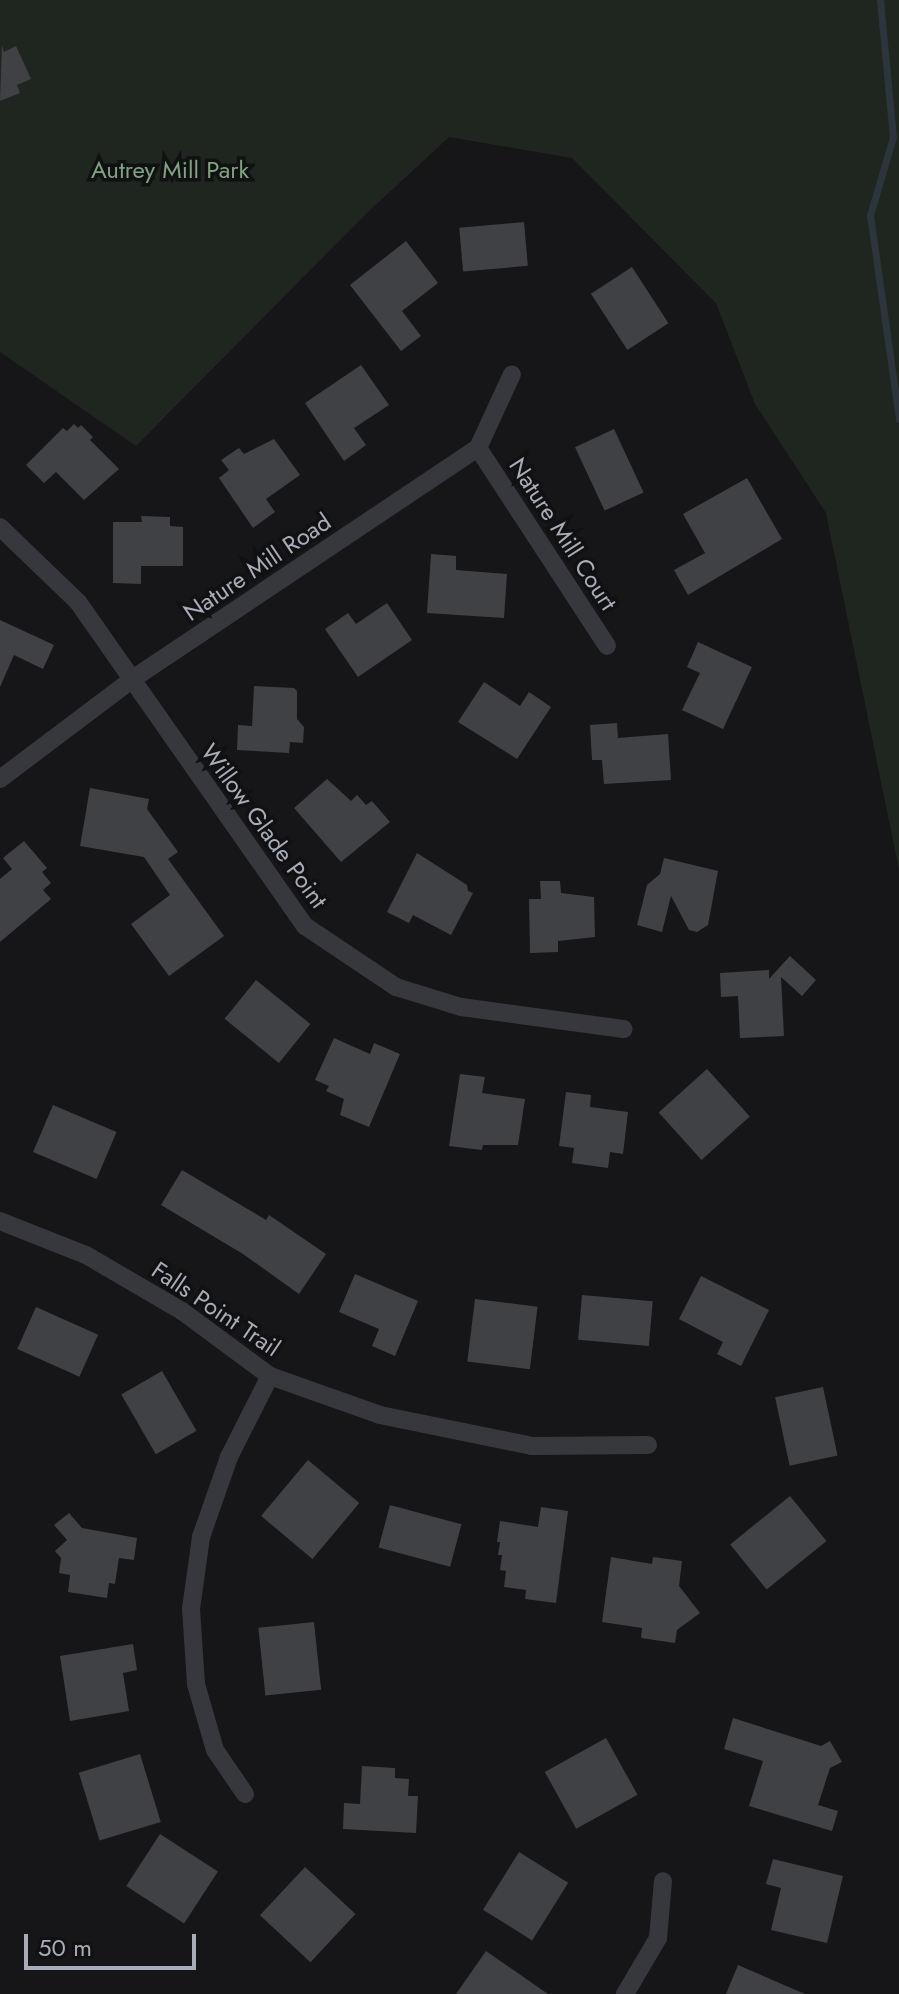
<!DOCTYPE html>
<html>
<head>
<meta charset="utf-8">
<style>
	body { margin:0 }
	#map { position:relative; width:899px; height:1994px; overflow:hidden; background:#161618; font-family:Jost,sans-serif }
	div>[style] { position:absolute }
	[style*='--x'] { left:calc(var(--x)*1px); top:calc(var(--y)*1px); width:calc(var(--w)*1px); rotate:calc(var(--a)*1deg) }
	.green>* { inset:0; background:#1e261f }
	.stream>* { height:7px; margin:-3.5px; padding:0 3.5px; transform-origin:3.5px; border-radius:3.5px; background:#2c353c }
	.building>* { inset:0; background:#404145; transform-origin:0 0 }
	.street>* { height:18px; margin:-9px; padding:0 9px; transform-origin:9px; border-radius:9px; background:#37383d }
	span { translate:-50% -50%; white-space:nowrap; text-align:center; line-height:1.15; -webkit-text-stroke:7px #111113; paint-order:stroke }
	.park-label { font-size:24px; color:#7fa381 }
	.street-label { font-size:24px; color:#a8adb8 }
	.scale { position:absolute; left:24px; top:1934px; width:172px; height:36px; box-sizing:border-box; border:4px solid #a8adb8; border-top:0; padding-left:10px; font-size:24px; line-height:28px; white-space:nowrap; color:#a8adb8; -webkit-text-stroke:6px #111113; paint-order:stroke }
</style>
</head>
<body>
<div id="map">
	<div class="green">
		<i style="clip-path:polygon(0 0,899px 0,899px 870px,826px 513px,755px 404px,716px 303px,572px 158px,449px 137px,366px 214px,136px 446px,0 352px)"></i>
	</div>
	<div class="stream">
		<i style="--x:880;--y:0;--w:138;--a:84.6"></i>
		<i style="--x:893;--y:137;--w:81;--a:106.4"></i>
		<i style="--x:870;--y:215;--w:206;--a:81.9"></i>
	</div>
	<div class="building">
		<i style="clip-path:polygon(2px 45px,4px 52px,16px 46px,31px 79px,17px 85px,20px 93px,0 101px)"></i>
		<i style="left:524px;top:222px;width:44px;height:65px;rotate:85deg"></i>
		<i style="clip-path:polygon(406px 241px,438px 283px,402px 311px,421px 336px,401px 351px,350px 285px)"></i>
		<i style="left:632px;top:267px;width:67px;height:49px;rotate:57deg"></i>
		<i style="clip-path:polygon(361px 365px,389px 405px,354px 428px,366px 445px,344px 461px,305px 403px)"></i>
		<i style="clip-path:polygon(74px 424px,78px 428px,81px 425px,93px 437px,90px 440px,119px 469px,84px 500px,56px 472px,44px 483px,26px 465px,63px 428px,67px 431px)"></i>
		<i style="left:614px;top:429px;width:70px;height:43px;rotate:65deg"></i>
		<i style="clip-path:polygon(274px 439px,300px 475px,266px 499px,275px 512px,253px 528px,219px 478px,229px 470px,221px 460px,239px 448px,244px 454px)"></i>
		<i style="clip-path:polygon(747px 478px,782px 539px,688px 595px,674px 570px,705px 553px,683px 514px)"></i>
		<i style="clip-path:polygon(141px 516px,170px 517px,170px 526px,183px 527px,183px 566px,141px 566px,141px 584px,113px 583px,113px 522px,142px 522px)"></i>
		<i style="clip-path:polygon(431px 554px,456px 556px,456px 570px,507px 574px,504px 618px,427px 613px)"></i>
		<i style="clip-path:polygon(387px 603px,412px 640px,358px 677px,325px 629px,348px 613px,356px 624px)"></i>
		<i style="clip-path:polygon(0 620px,54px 645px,43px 669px,14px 655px,0 687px)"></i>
		<i style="clip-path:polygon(698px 642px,752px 667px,723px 729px,682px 710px,700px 673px,687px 667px)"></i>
		<i style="clip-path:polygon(484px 682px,520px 706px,529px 692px,551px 707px,517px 759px,458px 722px)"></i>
		<i style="clip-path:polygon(254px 686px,294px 688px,297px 691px,297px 719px,304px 727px,303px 743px,290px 742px,289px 753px,237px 750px,238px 725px,252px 726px)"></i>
		<i style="clip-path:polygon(617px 723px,618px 738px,668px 734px,671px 780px,604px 784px,602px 760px,592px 760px,590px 725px)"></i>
		<i style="clip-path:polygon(327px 779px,351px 801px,357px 795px,366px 805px,372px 801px,390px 822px,341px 862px,294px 808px)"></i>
		<i style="clip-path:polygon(90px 788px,149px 799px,147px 809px,178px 852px,168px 859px,224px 936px,169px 976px,131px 924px,170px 895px,144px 857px,80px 846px)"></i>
		<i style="clip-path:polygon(24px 841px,47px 868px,42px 872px,51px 883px,43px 890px,51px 899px,0 942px,0 879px,12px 869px,3px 858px)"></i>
		<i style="clip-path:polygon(417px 853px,467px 885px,468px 891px,473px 893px,451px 935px,413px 915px,409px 923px,387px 912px)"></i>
		<i style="clip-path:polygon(664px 858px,718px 871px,708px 925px,697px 932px,689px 930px,671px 896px,662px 932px,637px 925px,647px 885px,660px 874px)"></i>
		<i style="clip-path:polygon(540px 881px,560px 881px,561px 893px,594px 897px,595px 937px,558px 941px,558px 952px,530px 953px,529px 899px,541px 899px)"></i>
		<i style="clip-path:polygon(790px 956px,816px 980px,802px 996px,781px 977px,784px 1036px,740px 1038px,738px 996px,721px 997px,720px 973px,769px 970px,769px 979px)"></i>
		<i style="left:256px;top:980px;width:70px;height:50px;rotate:39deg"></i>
		<i style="clip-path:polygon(334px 1038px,370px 1054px,374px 1043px,400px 1054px,369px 1127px,340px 1115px,344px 1099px,326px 1091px,329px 1086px,315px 1080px)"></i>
		<i style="left:707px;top:1069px;width:64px;height:65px;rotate:48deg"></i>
		<i style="clip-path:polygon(460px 1074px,485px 1077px,482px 1093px,525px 1099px,518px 1145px,483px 1145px,482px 1150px,449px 1146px)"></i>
		<i style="clip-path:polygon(566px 1092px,591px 1095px,590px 1107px,628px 1112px,623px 1154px,610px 1152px,608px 1168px,572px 1163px,574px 1148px,559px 1146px)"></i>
		<i style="left:53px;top:1105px;width:69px;height:51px;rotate:23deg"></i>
		<i style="clip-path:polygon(182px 1170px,266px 1220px,269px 1215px,326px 1254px,299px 1294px,243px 1254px,161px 1205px)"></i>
		<i style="clip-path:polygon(355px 1274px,418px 1301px,395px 1356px,372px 1346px,379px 1329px,339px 1312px)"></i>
		<i style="clip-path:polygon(701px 1276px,769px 1310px,741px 1366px,717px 1354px,723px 1342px,679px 1319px)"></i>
		<i style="left:582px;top:1295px;width:71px;height:45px;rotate:5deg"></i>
		<i style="left:475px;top:1299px;width:63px;height:63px;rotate:7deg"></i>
		<i style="left:36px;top:1307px;width:68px;height:46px;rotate:24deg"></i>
		<i style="left:162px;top:1371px;width:69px;height:47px;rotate:60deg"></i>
		<i style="left:823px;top:1387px;width:70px;height:49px;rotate:78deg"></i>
		<i style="left:308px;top:1460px;width:67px;height:73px;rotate:40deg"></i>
		<i style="left:790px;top:1496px;width:58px;height:77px;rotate:51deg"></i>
		<i style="left:390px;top:1505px;width:74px;height:44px;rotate:15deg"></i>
		<i style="clip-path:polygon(541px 1507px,568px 1511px,556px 1603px,525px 1599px,526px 1590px,504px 1587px,506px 1571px,500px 1570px,502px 1555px,498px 1555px,500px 1542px,497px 1542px,500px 1521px,538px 1527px)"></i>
		<i style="clip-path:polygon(69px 1513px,82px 1528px,137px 1538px,134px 1560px,119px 1558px,115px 1584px,109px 1583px,107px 1598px,68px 1592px,70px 1575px,59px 1573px,61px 1558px,55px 1551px,67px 1540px,54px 1525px)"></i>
		<i style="clip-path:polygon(611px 1557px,652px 1564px,653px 1557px,682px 1561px,679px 1586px,700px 1613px,677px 1630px,675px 1643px,641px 1638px,642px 1628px,602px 1622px)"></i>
		<i style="left:314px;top:1622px;width:68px;height:56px;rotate:84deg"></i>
		<i style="clip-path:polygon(133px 1644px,137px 1670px,123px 1673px,129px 1711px,70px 1721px,60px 1656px)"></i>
		<i style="clip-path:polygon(733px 1718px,821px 1746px,830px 1741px,842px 1762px,830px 1768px,818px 1805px,838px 1811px,832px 1831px,749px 1806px,763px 1761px,724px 1749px)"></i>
		<i style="left:606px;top:1738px;width:65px;height:70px;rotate:61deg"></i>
		<i style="left:140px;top:1754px;width:71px;height:64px;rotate:73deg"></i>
		<i style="clip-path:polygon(362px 1766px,395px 1768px,395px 1778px,409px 1779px,408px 1796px,418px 1796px,416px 1833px,343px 1829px,344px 1803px,360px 1804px)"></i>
		<i style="left:160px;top:1834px;width:69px;height:62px;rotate:33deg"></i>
		<i style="left:519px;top:1852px;width:58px;height:68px;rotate:32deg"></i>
		<i style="clip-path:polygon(773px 1859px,843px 1876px,827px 1943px,771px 1930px,781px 1888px,766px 1884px)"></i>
		<i style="left:305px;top:1867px;width:69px;height:66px;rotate:43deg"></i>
		<i style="clip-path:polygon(486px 1951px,548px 1994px,456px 1994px)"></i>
		<i style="clip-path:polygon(738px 1965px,805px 1994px,726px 1994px)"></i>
	</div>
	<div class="street">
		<i style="--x:478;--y:448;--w:236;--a:56.9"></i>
		<i style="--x:0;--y:527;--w:108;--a:43.9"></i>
		<i style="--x:78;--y:602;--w:396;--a:55"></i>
		<i style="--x:305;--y:926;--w:110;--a:33.8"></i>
		<i style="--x:396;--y:987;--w:68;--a:17.1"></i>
		<i style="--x:461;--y:1007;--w:164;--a:7.7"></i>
		<i style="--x:0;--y:779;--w:168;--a:-37"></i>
		<i style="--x:134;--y:678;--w:414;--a:-33.8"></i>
		<i style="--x:478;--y:448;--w:81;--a:-65.3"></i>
		<i style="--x:0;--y:1221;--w:92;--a:21.6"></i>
		<i style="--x:86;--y:1255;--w:111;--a:30.3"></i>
		<i style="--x:182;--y:1311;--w:109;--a:36.5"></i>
		<i style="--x:270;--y:1376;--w:117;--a:19.5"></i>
		<i style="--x:380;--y:1415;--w:155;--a:11.5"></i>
		<i style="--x:532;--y:1446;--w:116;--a:-0.5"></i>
		<i style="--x:245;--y:1794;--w:53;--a:-124.3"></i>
		<i style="--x:215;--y:1750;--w:69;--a:-106.1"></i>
		<i style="--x:196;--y:1684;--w:75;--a:-93.8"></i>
		<i style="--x:191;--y:1609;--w:73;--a:-82.1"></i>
		<i style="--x:201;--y:1537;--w:85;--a:-70.7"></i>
		<i style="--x:229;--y:1457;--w:91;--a:-63.2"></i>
		<i style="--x:625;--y:1994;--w:65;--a:-59.5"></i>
		<i style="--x:658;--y:1938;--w:57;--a:-85"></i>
	</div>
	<div class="park-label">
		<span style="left:170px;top:170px">Autrey Mill Park</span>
	</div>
	<div class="street-label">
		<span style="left:563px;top:534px;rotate:57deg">Nature Mill Court</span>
		<span style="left:257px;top:567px;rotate:-34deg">Nature Mill Road</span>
		<span style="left:264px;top:826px;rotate:54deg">Willow Glade Point</span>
		<span style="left:216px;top:1309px;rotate:34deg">Falls Point Trail</span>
	</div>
	<div class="scale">50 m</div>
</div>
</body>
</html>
